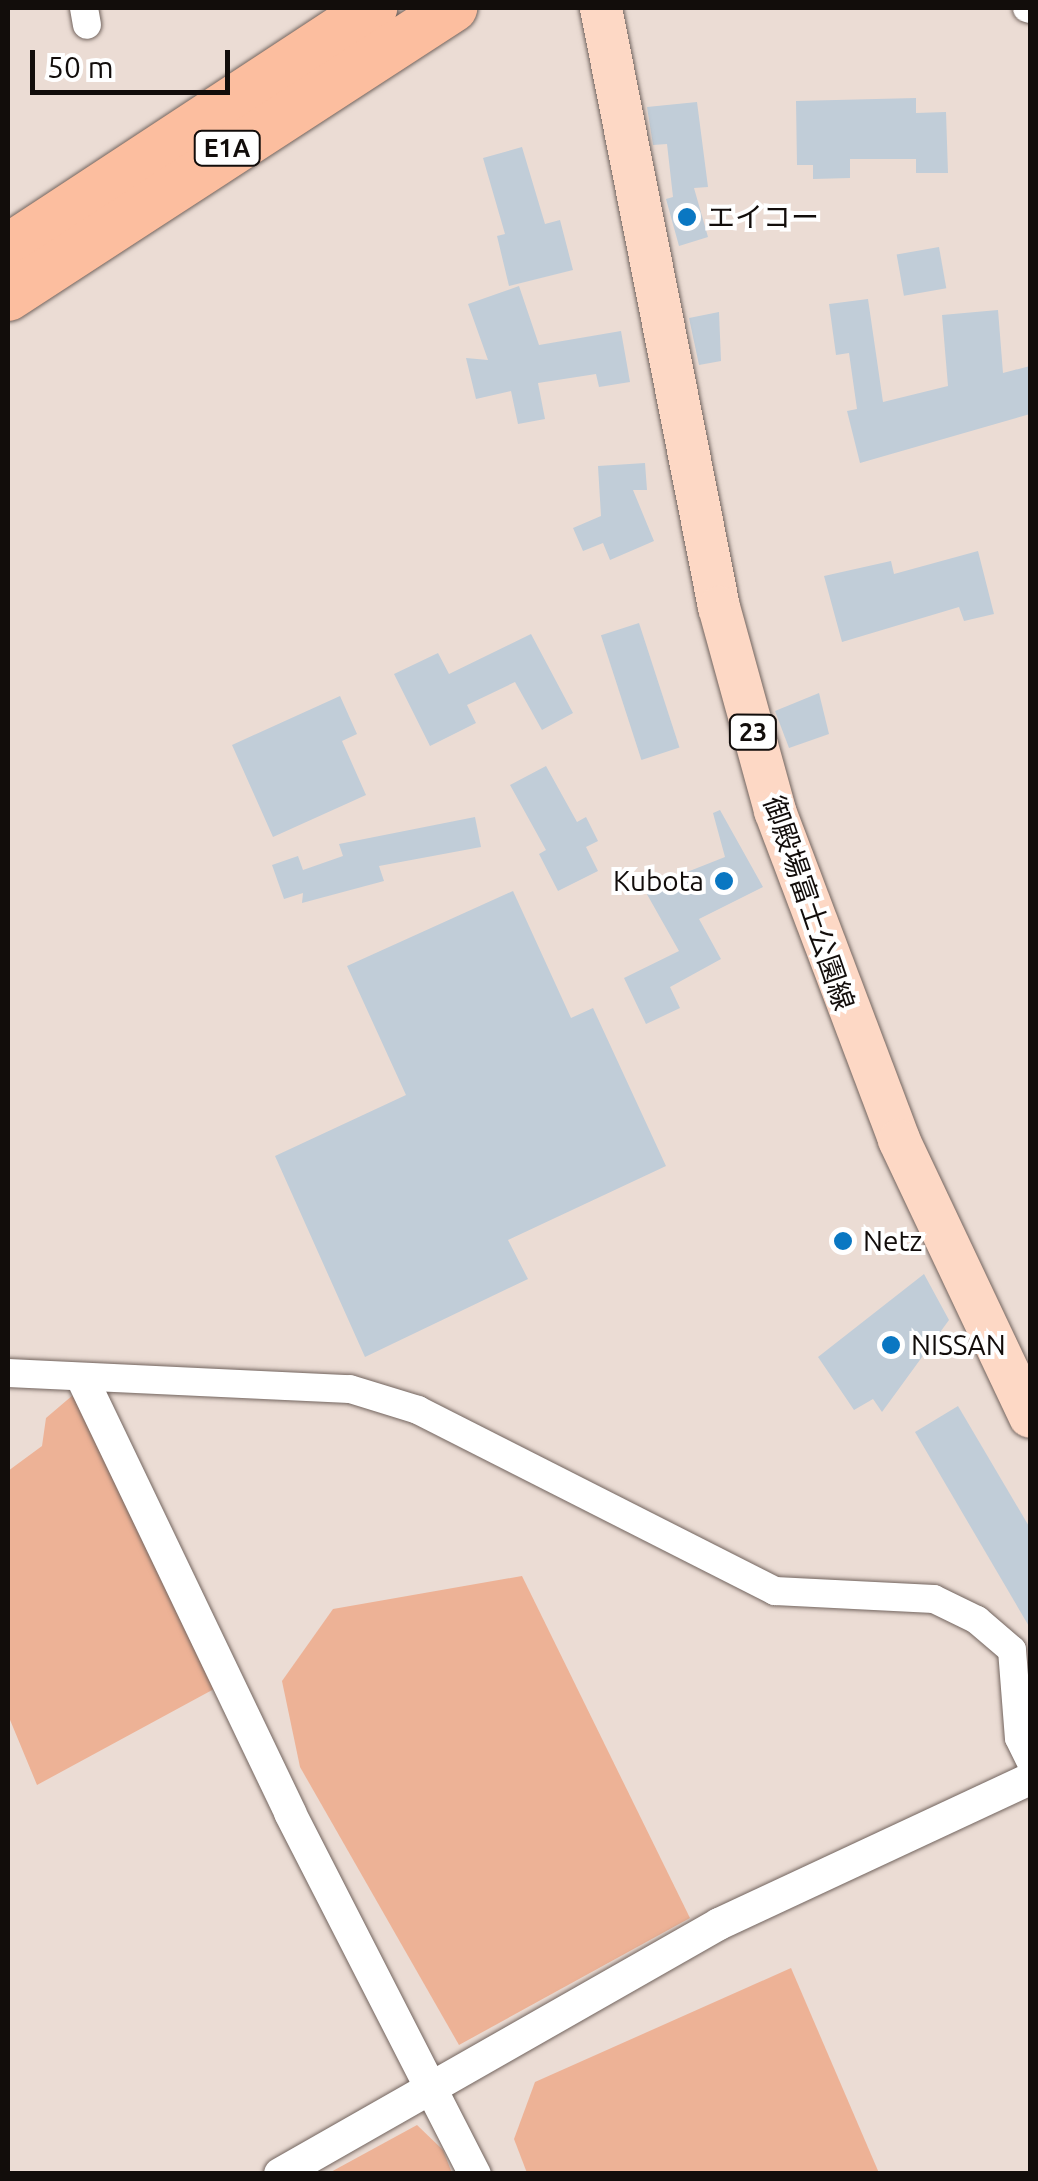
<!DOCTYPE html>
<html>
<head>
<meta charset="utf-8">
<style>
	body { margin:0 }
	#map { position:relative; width:1038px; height:2181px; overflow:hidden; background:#ebdcd4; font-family:Ubuntu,"Noto Sans JP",sans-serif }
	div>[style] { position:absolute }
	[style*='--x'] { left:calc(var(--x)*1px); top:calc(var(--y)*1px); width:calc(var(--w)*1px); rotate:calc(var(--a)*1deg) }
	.green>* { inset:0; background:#edb296 }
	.building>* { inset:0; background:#c1cdd8; transform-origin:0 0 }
	.roads { filter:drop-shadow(0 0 2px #72645e) drop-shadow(0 0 2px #72645e) }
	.minor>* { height:28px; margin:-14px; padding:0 14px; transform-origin:14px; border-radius:14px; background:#fff }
	.tertiary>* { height:32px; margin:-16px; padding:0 16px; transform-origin:16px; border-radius:16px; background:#fff }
	.primary>* { height:42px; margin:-21px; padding:0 21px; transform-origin:21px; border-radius:21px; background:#fdd8c5 }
	.motorway>* { height:48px; margin:-24px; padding:0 24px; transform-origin:24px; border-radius:24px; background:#fcbe9f }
	.dots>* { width:28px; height:28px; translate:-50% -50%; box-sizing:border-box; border:5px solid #fff; border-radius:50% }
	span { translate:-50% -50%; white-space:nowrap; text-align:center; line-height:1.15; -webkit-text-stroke:8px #fff; paint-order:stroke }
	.shield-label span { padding:2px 8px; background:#fff; border:2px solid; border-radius:8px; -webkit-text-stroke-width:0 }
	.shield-label { font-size:25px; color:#120d0b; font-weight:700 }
	.poi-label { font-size:28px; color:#120d0b }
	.left { translate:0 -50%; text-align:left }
	.right { translate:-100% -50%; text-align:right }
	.street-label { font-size:28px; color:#120d0b }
	.frame { position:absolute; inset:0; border:10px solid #120d0b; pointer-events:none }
	.scale { position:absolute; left:30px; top:50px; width:200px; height:45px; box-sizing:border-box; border:5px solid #120d0b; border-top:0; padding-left:12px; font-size:30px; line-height:35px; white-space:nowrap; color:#120d0b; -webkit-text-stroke:8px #fff; paint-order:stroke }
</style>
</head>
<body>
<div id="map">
	<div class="green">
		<i style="clip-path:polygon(73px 1395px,214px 1689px,37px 1785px,8px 1715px,8px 1471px,42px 1446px,46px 1418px)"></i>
		<i style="clip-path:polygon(522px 1576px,690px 1918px,459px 2045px,300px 1767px,282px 1681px,333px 1609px)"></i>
		<i style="clip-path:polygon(791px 1968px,879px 2173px,527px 2173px,514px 2139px,535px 2082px)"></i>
		<i style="clip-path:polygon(417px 2125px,443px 2150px,452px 2173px,329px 2173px)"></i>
	</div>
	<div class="building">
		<i style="clip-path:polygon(916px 98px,916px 113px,946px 112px,948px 173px,916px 173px,916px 159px,850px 159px,850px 178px,813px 179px,813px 165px,797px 165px,796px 101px)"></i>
		<i style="clip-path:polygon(697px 102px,708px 187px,694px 188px,708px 237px,679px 246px,666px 199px,673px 197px,667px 144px,653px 145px,647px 107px)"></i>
		<i style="clip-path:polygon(522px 147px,545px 224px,560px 220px,573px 270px,509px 286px,497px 236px,505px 234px,483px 158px)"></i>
		<i style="left:939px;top:247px;width:42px;height:43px;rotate:80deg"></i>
		<i style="clip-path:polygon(519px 286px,539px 345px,621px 331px,630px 382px,599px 387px,596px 374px,538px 383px,545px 419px,518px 424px,511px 391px,476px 399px,466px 358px,488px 360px,468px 304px)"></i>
		<i style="clip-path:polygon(868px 299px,883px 402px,948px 386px,942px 315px,998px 310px,1003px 373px,1030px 366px,1030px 414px,860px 463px,847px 411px,857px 409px,849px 353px,836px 355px,829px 304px)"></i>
		<i style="clip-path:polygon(719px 312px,721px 361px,699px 365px,689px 318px)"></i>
		<i style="clip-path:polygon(645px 463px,647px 490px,633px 490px,654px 541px,610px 560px,603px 543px,583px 551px,573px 528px,601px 516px,598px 466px)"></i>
		<i style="clip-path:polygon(978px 551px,994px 614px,964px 621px,959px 607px,842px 642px,824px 576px,891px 561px,894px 574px)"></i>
		<i style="left:639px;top:623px;width:131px;height:40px;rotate:72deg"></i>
		<i style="clip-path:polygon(531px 634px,573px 713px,542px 730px,515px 682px,467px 705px,476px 723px,430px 746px,394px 674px,438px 653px,449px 674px)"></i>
		<i style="clip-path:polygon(819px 693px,829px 734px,789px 748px,775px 711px)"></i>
		<i style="clip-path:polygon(340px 696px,357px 734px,342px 741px,366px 795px,273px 837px,232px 745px)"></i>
		<i style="clip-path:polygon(546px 766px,577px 822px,586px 817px,598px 841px,586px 847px,598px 871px,558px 891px,539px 854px,546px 850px,510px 785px)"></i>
		<i style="clip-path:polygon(720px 810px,763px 887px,699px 919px,721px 959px,670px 987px,680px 1008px,646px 1024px,624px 978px,679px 951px,644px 889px,725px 857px,713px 813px)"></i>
		<i style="clip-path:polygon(475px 817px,481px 847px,379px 866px,384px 881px,302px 903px,303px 893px,284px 899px,272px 865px,298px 856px,303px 870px,343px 856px,339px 844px)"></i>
		<i style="clip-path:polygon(513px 891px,571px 1018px,593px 1008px,666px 1166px,508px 1240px,528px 1279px,365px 1357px,275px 1156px,406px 1095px,347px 966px)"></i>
		<i style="clip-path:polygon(924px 1274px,949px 1320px,882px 1412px,873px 1399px,854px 1410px,818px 1357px)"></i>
		<i style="clip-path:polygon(958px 1406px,1030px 1528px,1030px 1628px,915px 1432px)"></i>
	</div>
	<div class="roads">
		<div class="minor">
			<i style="--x:84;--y:8;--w:17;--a:80"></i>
			<i style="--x:1027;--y:8;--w:3;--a:18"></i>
			<i style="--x:8;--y:1373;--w:342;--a:2.7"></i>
			<i style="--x:350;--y:1389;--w:71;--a:17.2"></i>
			<i style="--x:418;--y:1410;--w:400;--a:26.9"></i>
			<i style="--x:775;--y:1591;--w:159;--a:2.9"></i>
			<i style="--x:934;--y:1599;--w:48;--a:26"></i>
			<i style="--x:977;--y:1620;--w:46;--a:40.6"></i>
			<i style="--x:1012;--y:1650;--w:88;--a:85.5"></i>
			<i style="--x:1019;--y:1738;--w:25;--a:64"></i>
		</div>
		<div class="tertiary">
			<i style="--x:83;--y:1380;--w:480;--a:64.4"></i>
			<i style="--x:290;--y:1813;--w:406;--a:62.9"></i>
			<i style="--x:280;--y:2174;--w:505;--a:-29.66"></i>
			<i style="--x:719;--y:1924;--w:343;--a:-25"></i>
		</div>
		<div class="primary">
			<i style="--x:601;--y:8;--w:611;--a:78.86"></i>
			<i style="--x:719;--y:607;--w:212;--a:74.6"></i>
			<i style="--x:775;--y:811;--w:352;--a:69.3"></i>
			<i style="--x:899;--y:1140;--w:306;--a:64.7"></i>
		</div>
		<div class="motorway">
			<i style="--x:8;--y:248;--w:437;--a:-33.3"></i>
			<i style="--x:8;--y:297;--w:531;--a:-33"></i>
		</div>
	</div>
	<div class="dots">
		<i style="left:687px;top:217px;background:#0a77c2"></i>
		<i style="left:724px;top:881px;background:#0a77c2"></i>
		<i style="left:843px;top:1241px;background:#0a77c2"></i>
		<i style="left:891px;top:1345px;background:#0a77c2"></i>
	</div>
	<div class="shield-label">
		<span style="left:227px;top:148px">E1A</span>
		<span style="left:753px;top:732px">23</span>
	</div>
	<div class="poi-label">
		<span class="left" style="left:707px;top:217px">エイコー</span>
		<span class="right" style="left:704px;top:881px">Kubota</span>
		<span class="left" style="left:863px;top:1241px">Netz</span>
		<span class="left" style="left:911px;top:1345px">NISSAN</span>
	</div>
	<div class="street-label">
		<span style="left:809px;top:903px;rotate:71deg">御殿場富士公園線</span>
	</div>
	<div class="frame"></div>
	<div class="scale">50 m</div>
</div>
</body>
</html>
